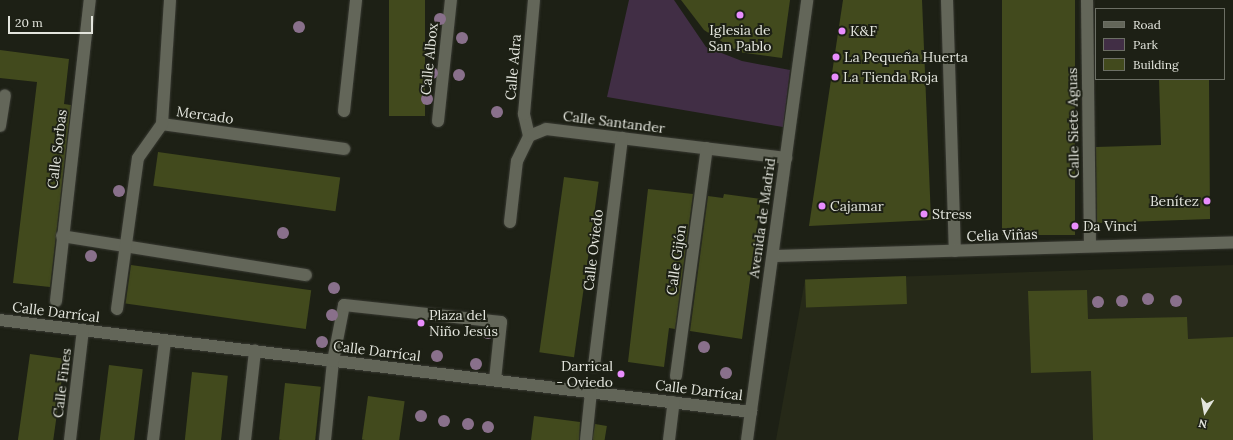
<!DOCTYPE html>
<html>
<head>
<meta charset="utf-8">
<style>
	body { margin:0 }
	#map { position:relative; width:1233px; height:440px; overflow:hidden; background:#1d2015; font-family:Lora,serif }
	div>[style] { position:absolute }
	[style*='--x'] { left:calc(var(--x)*1px); top:calc(var(--y)*1px); width:calc(var(--w)*1px); rotate:calc(var(--a)*1deg) }
	.built>* { inset:0; background:#262918 }
	.green>* { inset:0; background:#412e45 }
	.building>* { inset:0; background:#424a1d; transform-origin:0 0 }
	.roads { filter:drop-shadow(0 0 1px #383932) drop-shadow(0 0 1px #383932) }
	.minor>* { height:12px; margin:-6px; padding:0 6px; transform-origin:6px; border-radius:6px; background:#636659 }
	.trees>* { width:12px; height:12px; margin:-6px; border-radius:50%; background:#89708b }
	.dots>* { width:11px; height:11px; translate:-50% -50%; box-sizing:border-box; border:2px solid #1d2015; border-radius:50% }
	span { translate:-50% -50%; white-space:nowrap; text-align:center; line-height:1.15; -webkit-text-stroke:4px #1d2015; paint-order:stroke }
	.poi-label { font-size:14px; color:#e3e5dd }
	.left { translate:0 -50%; text-align:left }
	.right { translate:-100% -50%; text-align:right }
	.street-label { font-size:14px; color:#e3e5dd }
	.legend { position:absolute; left:1095px; top:8px; width:130px; height:72px; box-sizing:border-box; background:#1d2015; border:1px solid #6c6f65; margin:0; padding:5px 7px; list-style:none; font-size:12px; color:#e3e5dd }
	.legend li { display:flex; align-items:center; gap:8px; height:20px }
	.legend b { width:20px; border:1px solid #6c6f65 }
	.north { position:absolute; left:1185px; top:392px; width:40px; height:40px; -webkit-text-stroke:3px #1d2015; paint-order:stroke; rotate:191deg; font-size:11px; font-weight:700; line-height:16px; text-align:center; color:#e3e5dd }
	.north::after { content:''; display:block; margin:auto; width:14px; height:18px; background:#e3e5dd; clip-path:polygon(50% 0,100% 100%,50% 72%,0 100%) }
	.scale { position:absolute; left:8px; top:16px; width:85px; height:18px; box-sizing:border-box; border:2px solid #e3e5dd; border-top:0; padding-left:5px; font-size:12px; line-height:14px; white-space:nowrap; color:#e3e5dd; -webkit-text-stroke:3px #1d2015; paint-order:stroke }
</style>
</head>
<body>
<div id="map">
	<div class="built">
		<i style="clip-path:polygon(1233px 265px,1233px 440px,776px 440px,805px 280px)"></i>
	</div>
	<div class="green">
		<i style="clip-path:polygon(629px 0,674px 0,706px 47px,742px 61px,790px 70px,783px 127px,607px 97px)"></i>
	</div>
	<div class="building">
		<i style="left:389px;top:0;width:36px;height:116px"></i>
		<i style="clip-path:polygon(681px 0,790px 0,782px 58px,738px 52px,704px 30px)"></i>
		<i style="clip-path:polygon(843px 0,922px 0,931px 220px,809px 226px)"></i>
		<i style="left:1002px;top:0;width:73px;height:235px"></i>
		<i style="clip-path:polygon(0 50px,69px 59px,64px 104px,71px 105px,50px 287px,13px 283px,37px 82px,0 78px)"></i>
		<i style="clip-path:polygon(1159px 79px,1209px 79px,1210px 219px,1097px 223px,1096px 147px,1161px 145px)"></i>
		<i style="left:158px;top:152px;width:184px;height:34px;rotate:8deg"></i>
		<i style="left:564px;top:177px;width:35px;height:177px;rotate:8deg"></i>
		<i style="clip-path:polygon(648px 189px,693px 194px,675px 329px,669px 328px,664px 367px,628px 362px)"></i>
		<i style="clip-path:polygon(724px 194px,761px 199px,742px 339px,690px 331px,708px 196px,723px 198px)"></i>
		<i style="left:131px;top:265px;width:182px;height:39px;rotate:8deg"></i>
		<i style="left:906px;top:276px;width:28px;height:101px;rotate:88deg"></i>
		<i style="clip-path:polygon(1087px 290px,1088px 319px,1187px 317px,1188px 339px,1233px 337px,1233px 440px,1093px 440px,1091px 371px,1031px 373px,1028px 291px)"></i>
		<i style="left:30px;top:354px;width:35px;height:87px;rotate:8deg"></i>
		<i style="left:109px;top:365px;width:34px;height:76px;rotate:7deg"></i>
		<i style="left:192px;top:372px;width:36px;height:69px;rotate:6deg"></i>
		<i style="left:285px;top:383px;width:36px;height:57px;rotate:6deg"></i>
		<i style="left:368px;top:396px;width:37px;height:44px;rotate:8deg"></i>
		<i style="clip-path:polygon(534px 416px,580px 422px,579px 440px,531px 440px)"></i>
		<i style="left:595px;top:424px;width:12px;height:16px;rotate:9deg"></i>
	</div>
	<div class="roads">
		<div class="minor">
			<i style="--x:170;--y:0;--w:124;--a:93.7"></i>
			<i style="--x:162;--y:124;--w:184;--a:7.8"></i>
			<i style="--x:947;--y:0;--w:251;--a:88.2"></i>
			<i style="--x:1087;--y:0;--w:246;--a:89.3"></i>
			<i style="--x:344;--y:111;--w:112;--a:-83.8"></i>
			<i style="--x:438;--y:121;--w:122;--a:-83.9"></i>
			<i style="--x:0;--y:126;--w:31;--a:-81"></i>
			<i style="--x:529;--y:136;--w:23;--a:-103"></i>
			<i style="--x:524;--y:114;--w:114;--a:-85"></i>
			<i style="--x:510;--y:222;--w:61;--a:-83.5"></i>
			<i style="--x:517;--y:161;--w:28;--a:-64"></i>
			<i style="--x:529;--y:136;--w:18;--a:-22"></i>
			<i style="--x:546;--y:129;--w:242;--a:6.9"></i>
			<i style="--x:62;--y:236;--w:247;--a:9.1"></i>
			<i style="--x:773;--y:256;--w:460;--a:-1.7"></i>
			<i style="--x:56;--y:301;--w:303;--a:-83.6"></i>
			<i style="--x:117;--y:309;--w:152;--a:-82.1"></i>
			<i style="--x:138;--y:158;--w:42;--a:-54.8"></i>
			<i style="--x:0;--y:320;--w:757;--a:6.98"></i>
			<i style="--x:594;--y:366;--w:230;--a:-83"></i>
			<i style="--x:676;--y:376;--w:230;--a:-82.3"></i>
			<i style="--x:70;--y:440;--w:111;--a:-83.3"></i>
			<i style="--x:153;--y:440;--w:100;--a:-83.1"></i>
			<i style="--x:245;--y:440;--w:90;--a:-83.6"></i>
			<i style="--x:325;--y:440;--w:79;--a:-84.2"></i>
			<i style="--x:333;--y:361;--w:57;--a:-78.9"></i>
			<i style="--x:344;--y:305;--w:158;--a:6.2"></i>
			<i style="--x:501;--y:322;--w:58;--a:95.9"></i>
			<i style="--x:586;--y:440;--w:48;--a:-84.1"></i>
			<i style="--x:669;--y:440;--w:38;--a:-83"></i>
			<i style="--x:747;--y:440;--w:444;--a:-82.2"></i>
		</div>
	</div>
	<div class="trees">
		<i style="left:440px;top:19px"></i>
		<i style="left:299px;top:27px"></i>
		<i style="left:462px;top:38px"></i>
		<i style="left:432px;top:73px"></i>
		<i style="left:459px;top:75px"></i>
		<i style="left:427px;top:99px"></i>
		<i style="left:497px;top:112px"></i>
		<i style="left:119px;top:191px"></i>
		<i style="left:283px;top:233px"></i>
		<i style="left:91px;top:256px"></i>
		<i style="left:334px;top:288px"></i>
		<i style="left:1148px;top:299px"></i>
		<i style="left:1122px;top:301px"></i>
		<i style="left:1176px;top:301px"></i>
		<i style="left:1098px;top:302px"></i>
		<i style="left:332px;top:315px"></i>
		<i style="left:488px;top:333px"></i>
		<i style="left:322px;top:342px"></i>
		<i style="left:704px;top:347px"></i>
		<i style="left:437px;top:356px"></i>
		<i style="left:476px;top:364px"></i>
		<i style="left:726px;top:373px"></i>
		<i style="left:421px;top:416px"></i>
		<i style="left:444px;top:421px"></i>
		<i style="left:468px;top:424px"></i>
		<i style="left:488px;top:427px"></i>
	</div>
	<div class="dots">
		<i style="left:740px;top:15px;background:#e98dfd"></i>
		<i style="left:842px;top:31px;background:#e98dfd"></i>
		<i style="left:836px;top:57px;background:#e98dfd"></i>
		<i style="left:835px;top:77px;background:#e98dfd"></i>
		<i style="left:1207px;top:201px;background:#e98dfd"></i>
		<i style="left:822px;top:206px;background:#e98dfd"></i>
		<i style="left:924px;top:214px;background:#e98dfd"></i>
		<i style="left:1075px;top:226px;background:#e98dfd"></i>
		<i style="left:421px;top:323px;background:#e98dfd"></i>
		<i style="left:621px;top:374px;background:#e98dfd"></i>
	</div>
	<div class="poi-label">
		<span style="left:740px;top:38px">Iglesia de<br>San Pablo</span>
		<span class="left" style="left:850px;top:31px">K&amp;F</span>
		<span class="left" style="left:844px;top:57px">La Pequeña Huerta</span>
		<span class="left" style="left:843px;top:77px">La Tienda Roja</span>
		<span class="right" style="left:1199px;top:201px">Benítez</span>
		<span class="left" style="left:830px;top:206px">Cajamar</span>
		<span class="left" style="left:932px;top:214px">Stress</span>
		<span class="left" style="left:1083px;top:226px">Da Vinci</span>
		<span class="left" style="left:429px;top:323px">Plaza del<br>Niño Jesús</span>
		<span class="right" style="left:613px;top:374px">Darrical<br>- Oviedo</span>
	</div>
	<div class="street-label">
		<span style="left:429px;top:59px;rotate:-84deg">Calle Albox</span>
		<span style="left:513px;top:67px;rotate:-85deg">Calle Adra</span>
		<span style="left:205px;top:115px;rotate:8deg">Mercado</span>
		<span style="left:614px;top:122px;rotate:7deg">Calle Santander</span>
		<span style="left:1073px;top:123px;rotate:-91deg">Calle Siete Aguas</span>
		<span style="left:57px;top:149px;rotate:-83deg">Calle Sorbas</span>
		<span style="left:762px;top:218px;rotate:-82deg">Avenida de Madrid</span>
		<span style="left:1002px;top:235px;rotate:-2deg">Celia Viñas</span>
		<span style="left:593px;top:250px;rotate:-83deg">Calle Oviedo</span>
		<span style="left:676px;top:260px;rotate:-82deg">Calle Gijón</span>
		<span style="left:56px;top:312px;rotate:7deg">Calle Darrícal</span>
		<span style="left:377px;top:351px;rotate:7deg">Calle Darrícal</span>
		<span style="left:62px;top:383px;rotate:-83deg">Calle Fines</span>
		<span style="left:699px;top:390px;rotate:7deg">Calle Darrícal</span>
	</div>
	<ul class="legend">
	<li><b style="height:5px;background:#636659"></b>Road</li>
	<li><b style="height:11px;background:#412e45"></b>Park</li>
	<li><b style="height:11px;background:#424a1d"></b>Building</li>
	</ul>
	<div class="north">N</div>
	<div class="scale">20 m</div>
</div>
</body>
</html>
